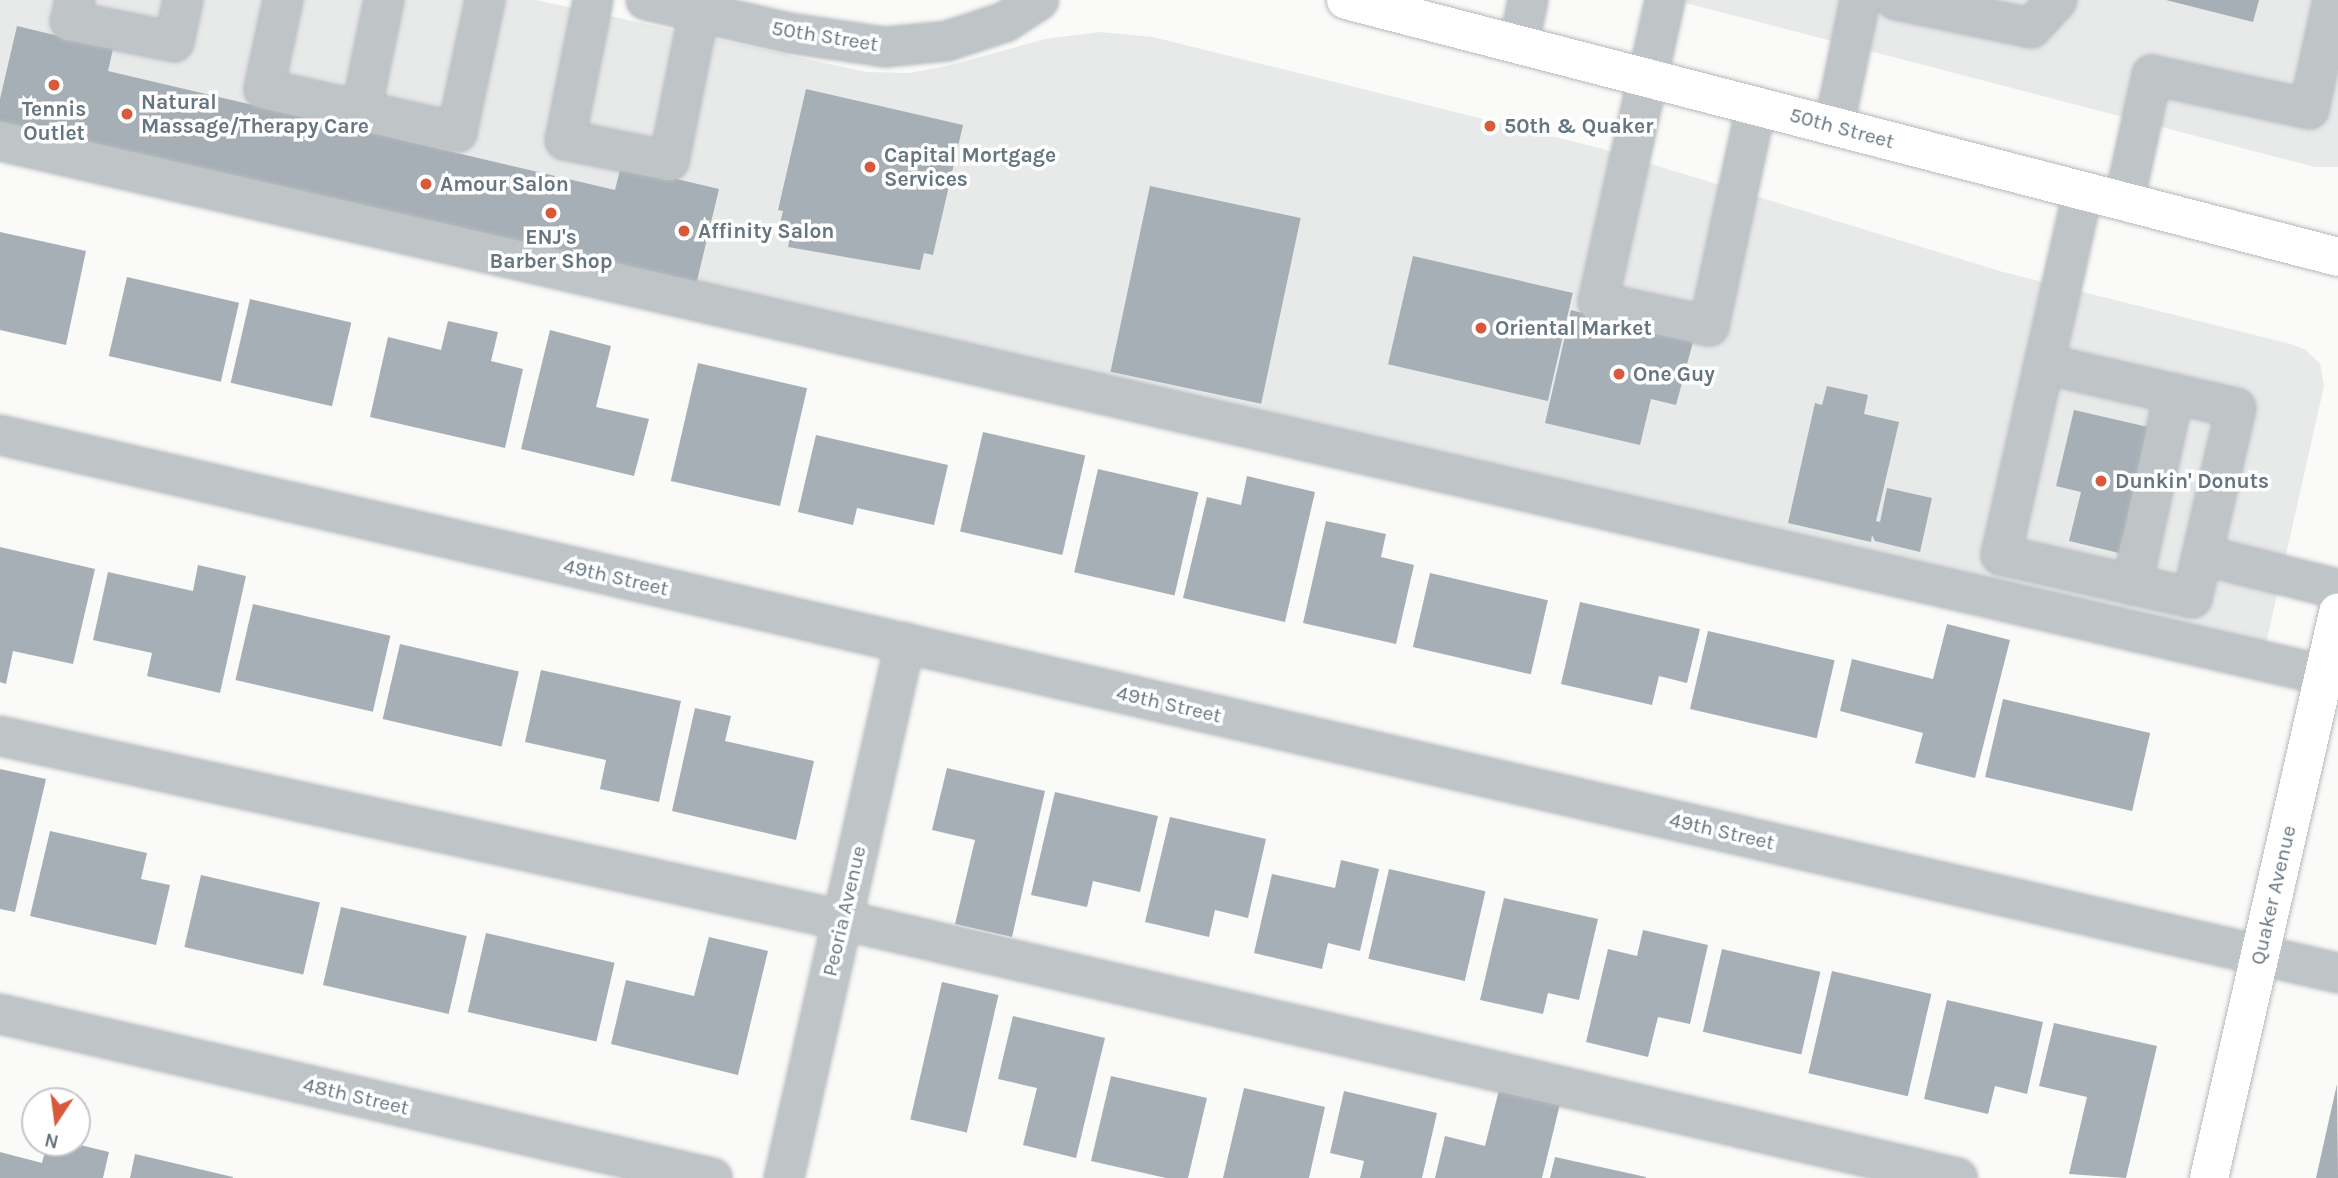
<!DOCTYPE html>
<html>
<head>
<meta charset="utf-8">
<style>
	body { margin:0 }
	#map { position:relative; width:2338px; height:1178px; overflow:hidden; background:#fafaf8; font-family:Karla,sans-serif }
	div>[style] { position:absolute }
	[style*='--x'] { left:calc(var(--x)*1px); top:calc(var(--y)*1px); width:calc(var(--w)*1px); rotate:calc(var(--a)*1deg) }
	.built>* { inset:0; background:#e8e9e9 }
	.building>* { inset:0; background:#a6afb5; transform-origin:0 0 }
	.roads { filter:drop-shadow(0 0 2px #b5babe) drop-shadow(0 0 2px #b5babe) }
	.minor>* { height:38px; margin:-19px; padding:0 19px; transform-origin:19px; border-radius:19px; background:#bfc4c7 }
	.major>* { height:38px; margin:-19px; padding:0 19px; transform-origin:19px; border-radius:19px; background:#fff }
	.dots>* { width:19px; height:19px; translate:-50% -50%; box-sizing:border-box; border:4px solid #fff; border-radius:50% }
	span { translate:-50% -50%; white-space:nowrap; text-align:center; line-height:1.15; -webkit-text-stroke:7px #fff; paint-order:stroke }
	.street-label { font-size:21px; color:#667681 }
	.poi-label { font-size:21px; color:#667681; font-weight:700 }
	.left { translate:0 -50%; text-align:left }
	.north { position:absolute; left:21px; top:1087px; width:70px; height:70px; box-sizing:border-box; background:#fff; border:2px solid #c2c8cd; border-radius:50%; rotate:193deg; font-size:19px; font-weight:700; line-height:28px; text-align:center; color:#667681 }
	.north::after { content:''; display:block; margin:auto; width:24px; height:32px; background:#d85a3a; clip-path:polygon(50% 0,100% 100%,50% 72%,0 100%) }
</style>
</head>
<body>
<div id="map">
	<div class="built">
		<i style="clip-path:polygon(0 0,536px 0,866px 72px,909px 73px,951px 65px,1045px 39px,1100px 32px,1153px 37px,1599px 148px,2003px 272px,2290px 344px,2304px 349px,2320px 363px,2324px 386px,2265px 648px,0 131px)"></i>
		<i style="clip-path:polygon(1674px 0,2338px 0,2338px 167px,2315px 167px)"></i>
	</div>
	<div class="building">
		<i style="clip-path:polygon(2166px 0,2259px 0,2253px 22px)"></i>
		<i style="clip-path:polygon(17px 26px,113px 49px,108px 71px,538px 172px,615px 190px,621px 166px,719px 189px,696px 285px,0 123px,0 99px)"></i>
		<i style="clip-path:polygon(806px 89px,963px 125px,933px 255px,924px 253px,920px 270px,788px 247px,791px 231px,779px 228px,783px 211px,778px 210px)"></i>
		<i style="left:1150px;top:186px;width:154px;height:190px;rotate:12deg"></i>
		<i style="clip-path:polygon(0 232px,86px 251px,66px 345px,0 330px)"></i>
		<i style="left:1413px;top:256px;width:164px;height:111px;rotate:13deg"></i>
		<i style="left:127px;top:277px;width:115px;height:81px;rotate:13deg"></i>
		<i style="left:250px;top:299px;width:104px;height:86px;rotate:13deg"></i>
		<i style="clip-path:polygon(1571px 310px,1693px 342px,1676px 405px,1651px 399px,1640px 445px,1545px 423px)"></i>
		<i style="clip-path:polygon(448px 321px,498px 332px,491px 361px,523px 369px,505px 448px,370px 417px,388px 337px,441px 350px)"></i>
		<i style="clip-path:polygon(550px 330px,611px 346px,596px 407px,649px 419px,634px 476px,521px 449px)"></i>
		<i style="left:698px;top:363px;width:112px;height:121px;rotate:13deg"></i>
		<i style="clip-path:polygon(1827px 386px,1868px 395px,1864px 414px,1899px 422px,1876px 521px,1880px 522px,1887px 488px,1932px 498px,1920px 552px,1875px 541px,1872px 535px,1871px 542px,1788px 523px,1815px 403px,1822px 405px)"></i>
		<i style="clip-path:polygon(2074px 410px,2161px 430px,2131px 540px,2122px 538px,2119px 553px,2069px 541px,2081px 492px,2056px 486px)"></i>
		<i style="left:983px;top:432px;width:105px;height:102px;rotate:13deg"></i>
		<i style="clip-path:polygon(816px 435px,948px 465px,934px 525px,857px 508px,853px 525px,798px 512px)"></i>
		<i style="left:1098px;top:469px;width:103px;height:106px;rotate:13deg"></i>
		<i style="clip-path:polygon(1247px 476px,1315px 492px,1285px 622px,1183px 598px,1207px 497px,1241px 505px)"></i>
		<i style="clip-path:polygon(1326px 521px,1386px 534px,1381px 557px,1414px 565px,1396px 644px,1303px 623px)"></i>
		<i style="clip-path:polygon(0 547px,95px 569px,73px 664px,13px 651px,6px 684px,0 682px)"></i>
		<i style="clip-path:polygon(198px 565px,246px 576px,220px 693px,147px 676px,152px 653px,93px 640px,108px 572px,193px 591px)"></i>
		<i style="left:1430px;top:573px;width:121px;height:76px;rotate:13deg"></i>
		<i style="clip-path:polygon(1580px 602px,1700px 629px,1687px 683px,1659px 676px,1652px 705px,1561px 684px)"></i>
		<i style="left:253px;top:604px;width:141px;height:78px;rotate:13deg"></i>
		<i style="clip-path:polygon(1947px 624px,2010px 640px,1975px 778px,1915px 763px,1923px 733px,1840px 711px,1852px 659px,1933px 679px)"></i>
		<i style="left:1708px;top:631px;width:130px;height:80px;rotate:13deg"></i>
		<i style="left:400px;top:644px;width:122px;height:77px;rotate:13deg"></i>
		<i style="clip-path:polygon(541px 670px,681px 701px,659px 802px,600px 789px,606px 760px,525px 742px)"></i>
		<i style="left:2003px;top:699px;width:151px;height:80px;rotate:13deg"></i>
		<i style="clip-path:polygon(695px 708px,731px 716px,725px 741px,814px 761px,796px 840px,672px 811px)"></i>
		<i style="clip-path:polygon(947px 768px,1045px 791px,1012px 937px,955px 924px,975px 840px,932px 830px)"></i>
		<i style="clip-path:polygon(0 769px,46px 779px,15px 912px,0 909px)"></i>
		<i style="clip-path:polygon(1055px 792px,1158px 816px,1140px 892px,1093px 881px,1087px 907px,1031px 895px)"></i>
		<i style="clip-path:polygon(1170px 817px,1266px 839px,1248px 918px,1215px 910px,1209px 937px,1145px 922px)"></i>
		<i style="clip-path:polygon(50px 831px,147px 853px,141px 879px,170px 885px,156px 945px,30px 916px)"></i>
		<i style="clip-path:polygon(1341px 860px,1379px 869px,1360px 951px,1328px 943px,1322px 969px,1254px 953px,1272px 874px,1335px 888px)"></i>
		<i style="left:1389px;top:869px;width:99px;height:92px;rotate:13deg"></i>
		<i style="left:201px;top:875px;width:122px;height:74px;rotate:13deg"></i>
		<i style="clip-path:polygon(1504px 898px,1598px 919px,1579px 1000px,1548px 993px,1543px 1014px,1480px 1000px)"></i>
		<i style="left:341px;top:907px;width:129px;height:80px;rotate:13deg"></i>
		<i style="clip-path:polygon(1643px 930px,1708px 945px,1690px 1024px,1658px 1017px,1648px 1057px,1586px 1042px,1608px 949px,1637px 956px)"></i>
		<i style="left:486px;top:933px;width:132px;height:81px;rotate:13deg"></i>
		<i style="clip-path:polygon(709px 937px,768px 951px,738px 1075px,611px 1044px,626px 980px,694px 996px)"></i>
		<i style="left:1722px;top:949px;width:101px;height:85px;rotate:13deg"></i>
		<i style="left:1832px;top:971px;width:102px;height:105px;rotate:13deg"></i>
		<i style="left:942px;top:982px;width:58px;height:141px;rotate:13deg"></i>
		<i style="clip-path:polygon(1947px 1000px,2043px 1022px,2027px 1094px,1995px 1086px,1988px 1114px,1924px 1099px)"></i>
		<i style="clip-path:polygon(1013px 1016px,1105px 1038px,1076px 1158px,1023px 1145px,1037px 1088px,998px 1079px)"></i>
		<i style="clip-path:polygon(2054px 1023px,2157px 1046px,2126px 1178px,2069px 1174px,2087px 1097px,2039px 1086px)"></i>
		<i style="clip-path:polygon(1111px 1076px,1207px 1098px,1188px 1178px,1166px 1178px,1091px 1161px)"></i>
		<i style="clip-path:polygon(2337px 1084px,2338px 1178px,2316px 1178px)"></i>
		<i style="clip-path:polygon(1244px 1088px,1325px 1107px,1309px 1178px,1223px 1178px)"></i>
		<i style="clip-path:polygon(1499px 1090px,1560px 1104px,1542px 1178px,1435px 1178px,1445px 1136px,1485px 1146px)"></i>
		<i style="clip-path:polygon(1344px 1091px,1437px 1113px,1422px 1178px,1360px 1178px,1364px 1161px,1330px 1153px)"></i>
		<i style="clip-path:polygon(47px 1143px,72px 1143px,109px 1152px,103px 1178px,0 1178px,0 1152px,42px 1163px)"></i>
		<i style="clip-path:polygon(135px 1154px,233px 1177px,233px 1178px,130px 1178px)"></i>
		<i style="clip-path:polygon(1555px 1157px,1646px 1177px,1646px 1178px,1550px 1178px)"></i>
	</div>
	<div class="roads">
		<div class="minor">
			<i style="--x:75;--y:0;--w:22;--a:103"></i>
			<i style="--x:70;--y:21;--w:106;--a:11.4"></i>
			<i style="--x:174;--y:42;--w:43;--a:-77.9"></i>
			<i style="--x:283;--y:0;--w:91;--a:102.1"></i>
			<i style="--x:264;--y:89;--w:198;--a:12.6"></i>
			<i style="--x:457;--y:132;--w:135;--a:-78"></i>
			<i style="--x:593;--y:0;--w:143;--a:101.3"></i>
			<i style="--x:565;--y:140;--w:106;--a:11.4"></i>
			<i style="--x:669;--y:161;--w:152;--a:-78.6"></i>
			<i style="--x:646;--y:0;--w:147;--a:13"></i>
			<i style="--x:789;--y:33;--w:97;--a:8.3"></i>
			<i style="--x:885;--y:47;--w:62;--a:-5.5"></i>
			<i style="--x:947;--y:41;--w:61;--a:-18.1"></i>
			<i style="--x:1005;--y:22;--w:40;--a:-32.9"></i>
			<i style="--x:1665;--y:0;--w:309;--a:102.5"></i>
			<i style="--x:1598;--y:302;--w:114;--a:12.2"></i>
			<i style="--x:1709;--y:326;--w:225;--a:-77.9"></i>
			<i style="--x:1896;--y:0;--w:138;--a:11.7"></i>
			<i style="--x:2031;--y:28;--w:38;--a:-47"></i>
			<i style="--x:1519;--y:43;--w:44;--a:-78.2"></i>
			<i style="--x:361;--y:111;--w:113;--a:-78.3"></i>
			<i style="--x:1834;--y:126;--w:129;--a:-78.3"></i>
			<i style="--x:0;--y:141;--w:2399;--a:12.94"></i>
			<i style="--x:2124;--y:201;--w:129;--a:-77.5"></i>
			<i style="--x:2152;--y:75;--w:161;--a:12.2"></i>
			<i style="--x:2309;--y:109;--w:112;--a:-77.6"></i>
			<i style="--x:2045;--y:364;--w:196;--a:13"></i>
			<i style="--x:2236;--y:408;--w:195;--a:103"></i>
			<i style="--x:2192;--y:598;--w:196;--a:-167.3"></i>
			<i style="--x:2001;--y:555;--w:373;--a:-77.3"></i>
			<i style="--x:0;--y:435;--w:2399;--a:12.96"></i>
			<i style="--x:2202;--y:555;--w:140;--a:14"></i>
			<i style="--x:2132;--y:585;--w:196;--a:-77.6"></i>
			<i style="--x:0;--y:736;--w:862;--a:12.33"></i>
			<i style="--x:842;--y:920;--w:1145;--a:13.02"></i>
			<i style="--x:0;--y:1014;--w:731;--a:12.97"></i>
			<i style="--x:784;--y:1178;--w:549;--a:-77.26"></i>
		</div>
		<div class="major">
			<i style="--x:1346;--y:0;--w:1025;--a:14.52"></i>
			<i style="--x:2209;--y:1178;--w:580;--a:-77.14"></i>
		</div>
	</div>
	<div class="dots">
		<i style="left:54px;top:85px;background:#d85a3a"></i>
		<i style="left:127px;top:114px;background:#d85a3a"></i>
		<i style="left:1490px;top:126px;background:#d85a3a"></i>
		<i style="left:870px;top:167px;background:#d85a3a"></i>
		<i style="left:426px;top:184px;background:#d85a3a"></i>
		<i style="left:551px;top:213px;background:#d85a3a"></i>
		<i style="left:684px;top:231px;background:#d85a3a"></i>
		<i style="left:1481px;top:328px;background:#d85a3a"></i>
		<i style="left:1619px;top:374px;background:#d85a3a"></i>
		<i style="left:2101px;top:481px;background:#d85a3a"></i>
	</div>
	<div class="street-label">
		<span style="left:825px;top:36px;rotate:9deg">50th Street</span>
		<span style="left:1842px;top:128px;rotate:15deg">50th Street</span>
		<span style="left:616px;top:577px;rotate:13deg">49th Street</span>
		<span style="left:1169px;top:704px;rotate:13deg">49th Street</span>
		<span style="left:1722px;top:831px;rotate:13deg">49th Street</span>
		<span style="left:2273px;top:895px;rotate:-77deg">Quaker Avenue</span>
		<span style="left:844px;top:911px;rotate:-77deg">Peoria Avenue</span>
		<span style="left:356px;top:1096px;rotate:13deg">48th Street</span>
	</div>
	<div class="poi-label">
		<span class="left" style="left:141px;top:114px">Natural<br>Massage/Therapy Care</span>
		<span style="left:54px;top:121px">Tennis<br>Outlet</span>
		<span class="left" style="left:1504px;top:126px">50th &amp; Quaker</span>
		<span class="left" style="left:884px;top:167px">Capital Mortgage<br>Services</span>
		<span class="left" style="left:440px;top:184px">Amour Salon</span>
		<span class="left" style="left:698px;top:231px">Affinity Salon</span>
		<span style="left:551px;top:249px">ENJ's<br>Barber Shop</span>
		<span class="left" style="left:1495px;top:328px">Oriental Market</span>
		<span class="left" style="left:1633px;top:374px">One Guy</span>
		<span class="left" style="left:2115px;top:481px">Dunkin' Donuts</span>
	</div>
	<div class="north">N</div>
</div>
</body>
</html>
